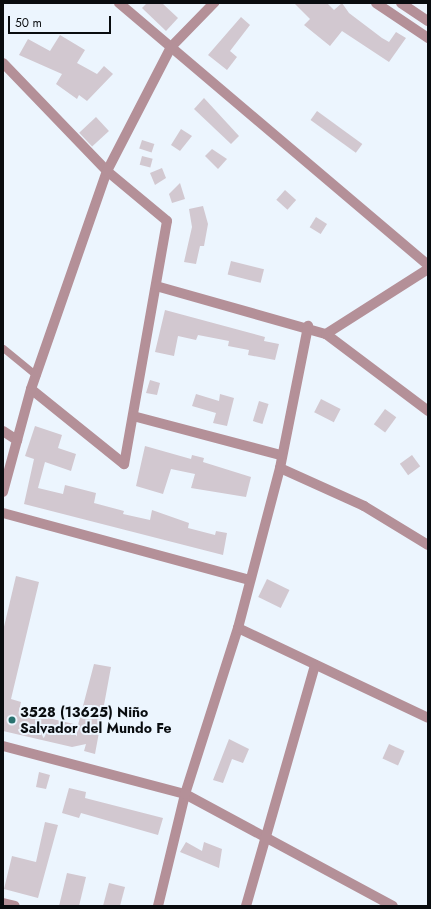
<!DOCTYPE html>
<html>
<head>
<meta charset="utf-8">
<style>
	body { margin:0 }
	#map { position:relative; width:431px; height:909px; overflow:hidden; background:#ecf5fe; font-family:Jost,sans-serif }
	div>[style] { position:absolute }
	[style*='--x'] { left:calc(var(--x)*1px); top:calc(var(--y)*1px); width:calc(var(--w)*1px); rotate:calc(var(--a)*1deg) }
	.building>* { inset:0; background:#d2c8d0; transform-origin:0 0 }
	.service>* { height:7px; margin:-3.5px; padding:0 3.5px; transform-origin:3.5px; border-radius:3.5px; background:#b49098 }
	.minor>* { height:10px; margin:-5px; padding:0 5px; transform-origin:5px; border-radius:5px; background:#b49098 }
	.dots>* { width:11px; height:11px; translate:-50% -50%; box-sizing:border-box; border:2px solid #ecf5fe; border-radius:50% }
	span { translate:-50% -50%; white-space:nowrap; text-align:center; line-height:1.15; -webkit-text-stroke:4px #ecf5fe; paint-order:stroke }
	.poi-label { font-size:14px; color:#090c0f; font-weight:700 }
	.left { translate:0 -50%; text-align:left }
	.frame { position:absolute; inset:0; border:4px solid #090c0f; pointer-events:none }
	.scale { position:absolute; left:8px; top:16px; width:103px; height:18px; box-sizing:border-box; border:2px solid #090c0f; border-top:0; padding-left:5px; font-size:12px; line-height:14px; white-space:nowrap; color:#090c0f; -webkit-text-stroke:3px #ecf5fe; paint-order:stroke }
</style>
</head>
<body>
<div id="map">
	<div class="building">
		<i style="clip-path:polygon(147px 3px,162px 3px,178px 18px,166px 31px,142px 8px)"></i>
		<i style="clip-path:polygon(294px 3px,327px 3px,334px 10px,342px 3px,349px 13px,382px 38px,389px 42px,396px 32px,406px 38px,389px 62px,342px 31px,330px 46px,304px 25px,310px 19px)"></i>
		<i style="clip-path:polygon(241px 17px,250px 25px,230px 51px,237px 57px,227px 70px,208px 55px)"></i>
		<i style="clip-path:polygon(60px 35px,85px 50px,77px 63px,97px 74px,104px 66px,113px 74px,87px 101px,79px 95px,77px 99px,56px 84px,62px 74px,19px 55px,28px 39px,50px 51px)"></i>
		<i style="clip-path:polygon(204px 98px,239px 136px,231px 144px,194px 109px)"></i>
		<i style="left:317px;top:111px;width:56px;height:11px;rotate:36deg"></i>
		<i style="left:96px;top:117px;width:19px;height:23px;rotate:47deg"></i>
		<i style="clip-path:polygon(181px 129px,192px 136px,180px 151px,171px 145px)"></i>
		<i style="left:142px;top:140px;width:13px;height:9px;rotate:18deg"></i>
		<i style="clip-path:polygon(212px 149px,227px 159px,218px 169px,205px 156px)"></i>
		<i style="left:142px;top:156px;width:11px;height:9px;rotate:15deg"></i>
		<i style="clip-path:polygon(162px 168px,166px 178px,155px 185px,150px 173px)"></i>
		<i style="clip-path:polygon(180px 183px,185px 199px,172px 203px,169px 194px)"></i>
		<i style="left:285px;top:190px;width:15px;height:13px;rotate:42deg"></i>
		<i style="clip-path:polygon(203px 206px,208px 224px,204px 246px,200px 246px,196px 264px,184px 262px,192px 227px,189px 209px)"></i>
		<i style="left:316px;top:217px;width:13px;height:12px;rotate:32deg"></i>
		<i style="left:231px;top:261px;width:34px;height:14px;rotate:14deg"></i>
		<i style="clip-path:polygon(165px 310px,265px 337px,264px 341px,279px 344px,275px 360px,248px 355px,249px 350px,228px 346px,229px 341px,198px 335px,196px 340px,178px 336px,174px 356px,155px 352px)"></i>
		<i style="clip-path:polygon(150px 380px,160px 383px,157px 395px,146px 393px)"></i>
		<i style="clip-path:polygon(196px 394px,219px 401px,220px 394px,234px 398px,227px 426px,213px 423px,216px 413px,192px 406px)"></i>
		<i style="left:321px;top:399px;width:22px;height:15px;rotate:27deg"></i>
		<i style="left:259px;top:401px;width:10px;height:21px;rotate:17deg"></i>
		<i style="left:385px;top:409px;width:14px;height:19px;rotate:36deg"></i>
		<i style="clip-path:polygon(35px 426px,62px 435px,58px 448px,76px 454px,71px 471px,45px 462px,38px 488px,63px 494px,65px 485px,96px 493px,94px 503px,124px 511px,123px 514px,150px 520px,152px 510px,189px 523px,188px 528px,215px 535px,216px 531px,227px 533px,223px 555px,24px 504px,34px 459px,25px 456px)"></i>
		<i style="clip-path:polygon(145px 446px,191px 459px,192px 455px,204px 458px,203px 462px,251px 477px,246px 497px,191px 488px,195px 474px,171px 469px,163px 494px,136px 486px)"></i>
		<i style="left:412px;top:455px;width:14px;height:15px;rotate:54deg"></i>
		<i style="clip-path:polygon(16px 576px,39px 582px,11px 699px,21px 702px,19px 711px,78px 725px,94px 664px,111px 667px,95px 754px,84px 751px,86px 744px,72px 747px,3px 731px,3px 631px)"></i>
		<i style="left:267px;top:579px;width:25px;height:20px;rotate:26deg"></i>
		<i style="clip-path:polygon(229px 739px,249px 749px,243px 763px,232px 759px,223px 783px,213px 780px)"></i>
		<i style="left:389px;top:744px;width:17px;height:16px;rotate:24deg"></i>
		<i style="clip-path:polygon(39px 772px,50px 775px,46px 789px,36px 787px)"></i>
		<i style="clip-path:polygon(69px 788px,86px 792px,85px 798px,163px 818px,158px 835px,81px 813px,79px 818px,62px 813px)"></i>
		<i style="clip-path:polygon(45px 822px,58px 825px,38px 898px,4px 889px,12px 856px,36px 862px)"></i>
		<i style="clip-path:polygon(186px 842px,202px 851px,204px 842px,222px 849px,219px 868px,180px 852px)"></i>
		<i style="clip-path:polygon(67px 873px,86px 877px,79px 906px,59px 906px)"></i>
		<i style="clip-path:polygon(109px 883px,125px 887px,120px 906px,103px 906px)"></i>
	</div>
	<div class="service">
		<i style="--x:3;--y:348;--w:43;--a:39.3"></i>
	</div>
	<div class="minor">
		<i style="--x:119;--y:3;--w:405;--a:40.3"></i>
		<i style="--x:376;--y:3;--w:63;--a:33.9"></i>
		<i style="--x:401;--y:3;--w:32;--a:34"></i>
		<i style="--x:3;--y:63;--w:150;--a:46.1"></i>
		<i style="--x:107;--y:171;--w:78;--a:39.8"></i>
		<i style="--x:167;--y:221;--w:247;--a:100"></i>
		<i style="--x:124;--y:464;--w:119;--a:-141.1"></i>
		<i style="--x:156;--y:286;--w:177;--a:15.8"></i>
		<i style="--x:326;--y:334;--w:128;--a:37"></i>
		<i style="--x:326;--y:334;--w:121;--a:-32.5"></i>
		<i style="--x:133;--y:416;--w:153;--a:14.8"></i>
		<i style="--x:3;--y:431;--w:17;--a:33"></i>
		<i style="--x:280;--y:468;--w:92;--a:24.3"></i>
		<i style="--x:364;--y:506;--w:75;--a:31.4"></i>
		<i style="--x:3;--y:492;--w:107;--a:-74.8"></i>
		<i style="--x:31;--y:389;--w:231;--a:-70.8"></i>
		<i style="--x:107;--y:171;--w:140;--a:-62.7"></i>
		<i style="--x:171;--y:47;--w:62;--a:-45.7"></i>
		<i style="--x:3;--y:513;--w:256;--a:15.2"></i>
		<i style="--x:238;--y:628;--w:210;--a:25.3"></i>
		<i style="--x:3;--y:746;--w:188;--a:14.8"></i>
		<i style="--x:185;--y:794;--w:236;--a:28.3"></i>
		<i style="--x:3;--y:903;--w:12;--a:14"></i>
		<i style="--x:158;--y:906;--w:115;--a:-76.4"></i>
		<i style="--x:185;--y:794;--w:174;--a:-72.3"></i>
		<i style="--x:238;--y:628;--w:165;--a:-75.3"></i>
		<i style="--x:280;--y:468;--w:145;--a:-78.8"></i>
		<i style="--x:246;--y:906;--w:251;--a:-74"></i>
	</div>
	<div class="dots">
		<i style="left:12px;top:720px;background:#29726f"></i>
	</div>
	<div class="poi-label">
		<span class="left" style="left:20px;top:720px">3528 (13625) Niño<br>Salvador del Mundo Fe</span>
	</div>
	<div class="frame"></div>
	<div class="scale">50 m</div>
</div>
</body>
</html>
